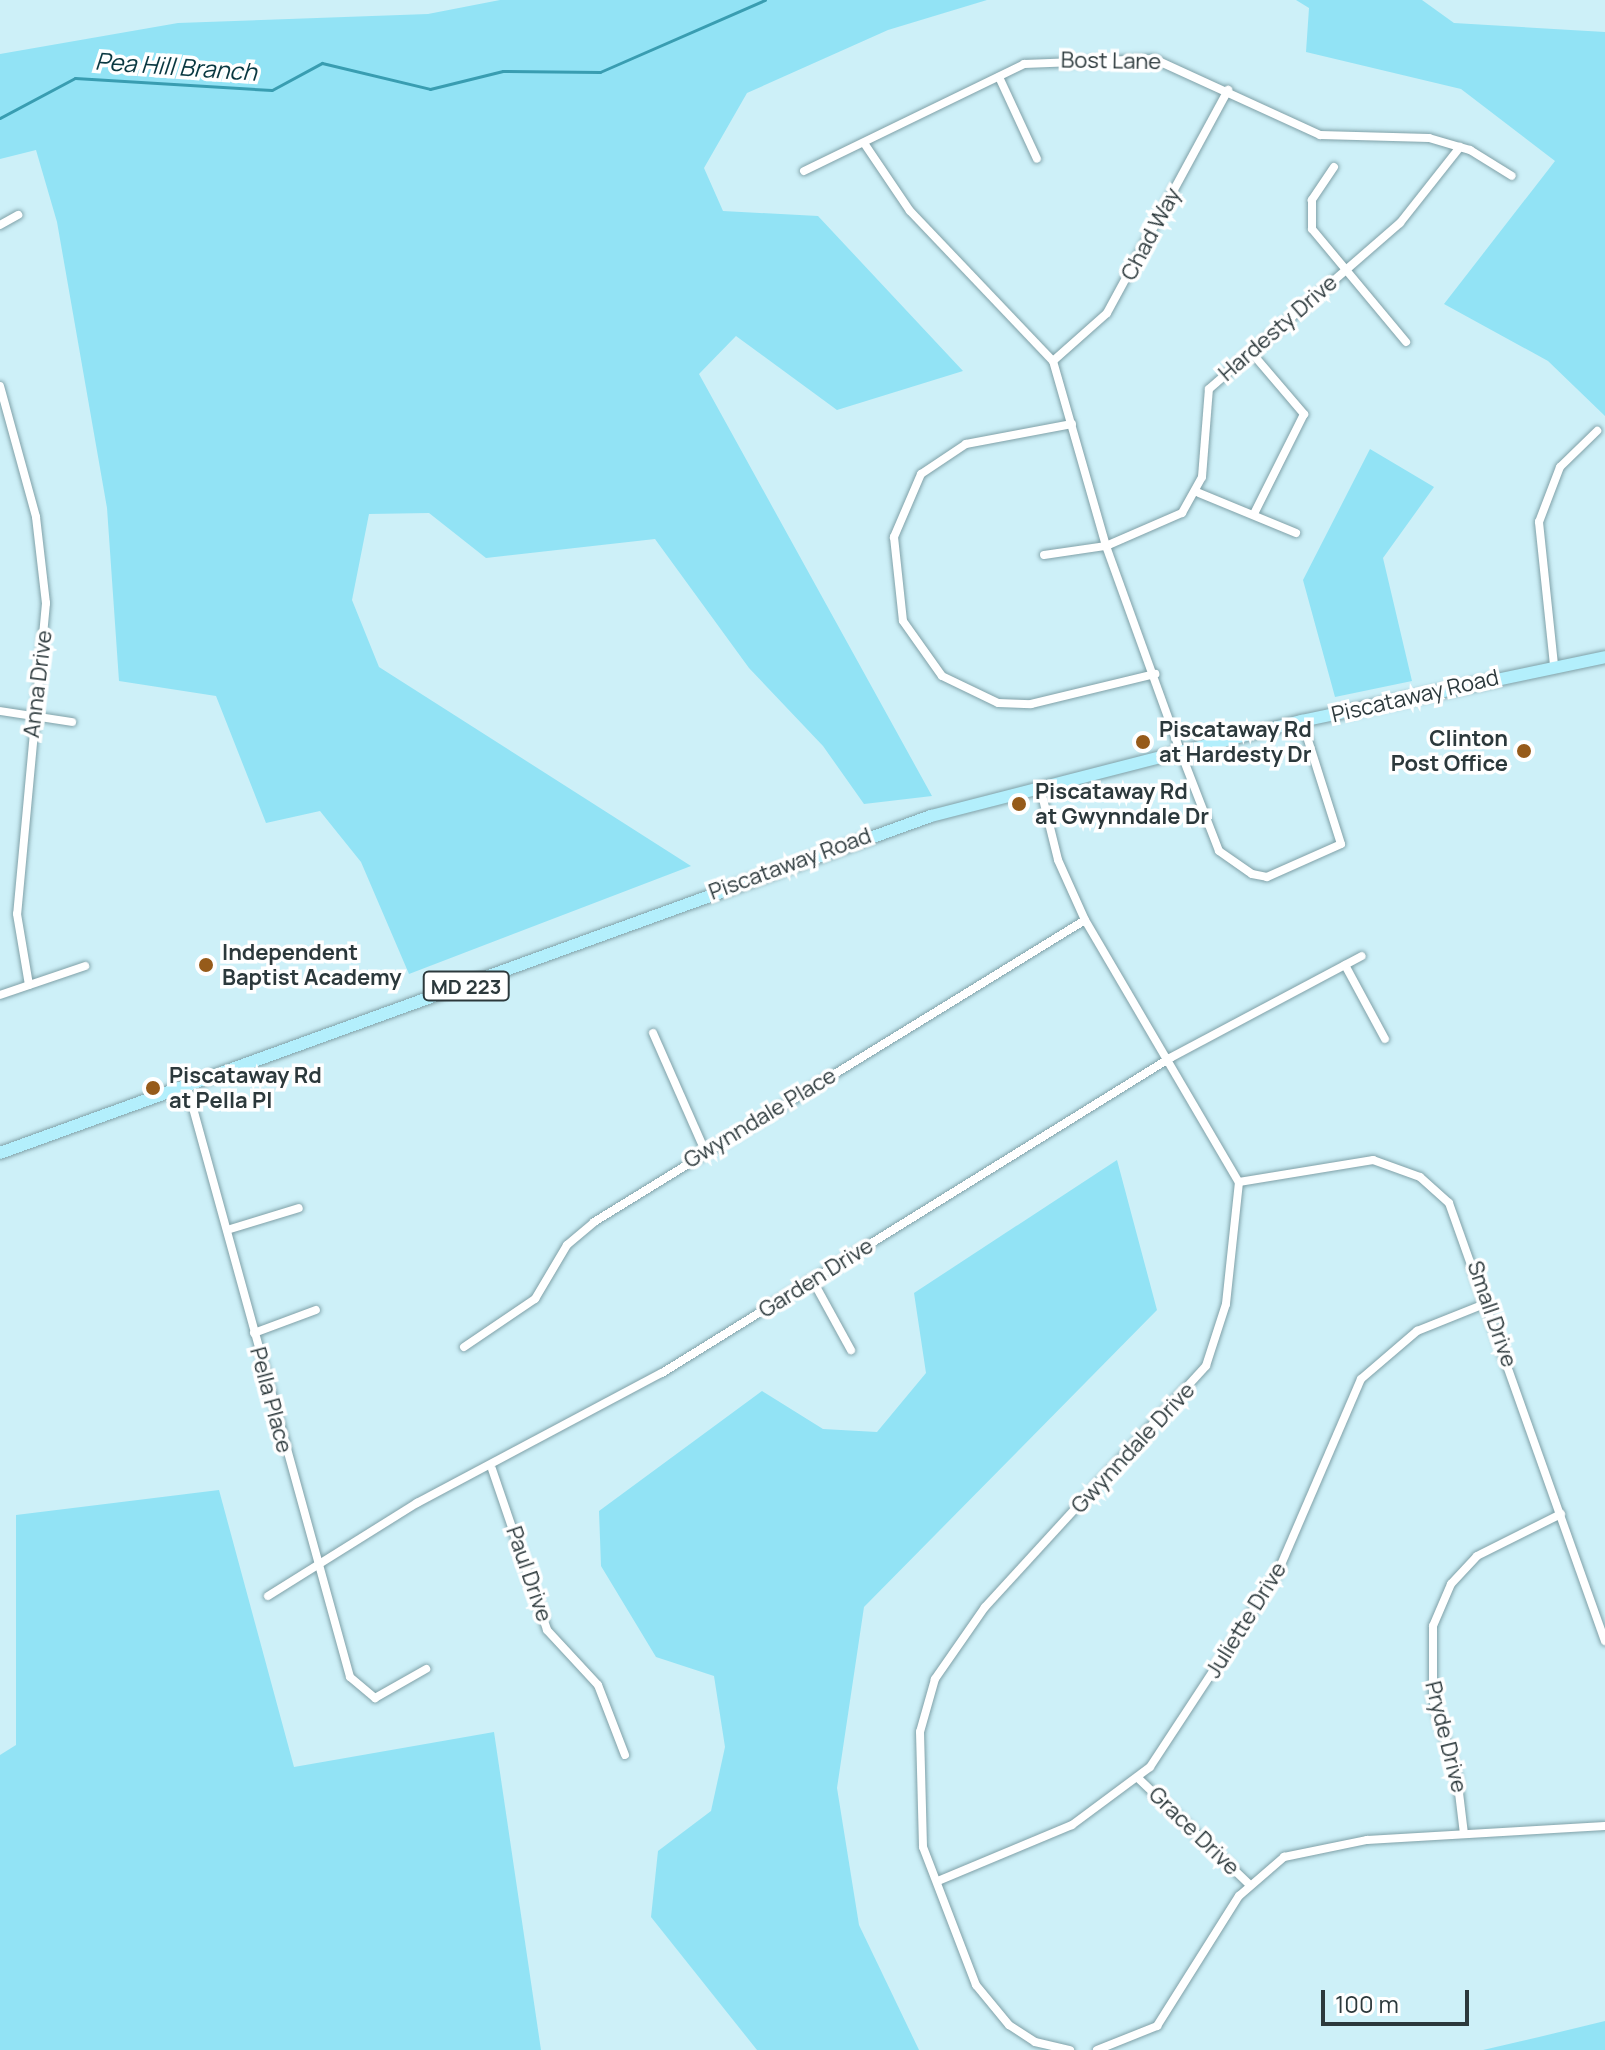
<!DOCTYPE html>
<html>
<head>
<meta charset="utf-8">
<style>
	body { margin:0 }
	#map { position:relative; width:1605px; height:2050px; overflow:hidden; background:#cdf0f8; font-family:Manrope,sans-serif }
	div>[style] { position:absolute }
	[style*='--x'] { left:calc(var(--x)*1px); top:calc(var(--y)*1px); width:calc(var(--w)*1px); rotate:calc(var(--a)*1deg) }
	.green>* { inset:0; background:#92e3f5 }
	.stream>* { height:3px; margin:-1.5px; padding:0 1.5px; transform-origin:1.5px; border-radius:1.5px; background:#399db1 }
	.roads { filter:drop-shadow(0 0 2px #80a1a8) drop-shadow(0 0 2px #80a1a8) }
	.street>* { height:8px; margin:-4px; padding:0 4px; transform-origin:4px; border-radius:4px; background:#fff }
	.primary>* { height:12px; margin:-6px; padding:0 6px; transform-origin:6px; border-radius:6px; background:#b3effc }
	.dots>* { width:22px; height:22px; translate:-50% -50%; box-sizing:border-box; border:4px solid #fff; border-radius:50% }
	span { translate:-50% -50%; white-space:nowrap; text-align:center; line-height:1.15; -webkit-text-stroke:7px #fff; paint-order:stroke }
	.shield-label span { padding:2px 6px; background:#fff; border:2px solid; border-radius:6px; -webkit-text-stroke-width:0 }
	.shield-label { font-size:20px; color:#2c393c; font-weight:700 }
	.street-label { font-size:22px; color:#2c393c }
	.poi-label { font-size:22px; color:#2c393c; font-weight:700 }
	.left { translate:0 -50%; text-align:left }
	.right { translate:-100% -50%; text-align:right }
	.water-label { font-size:24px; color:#093841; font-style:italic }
	.scale { position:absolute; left:1321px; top:1990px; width:148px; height:36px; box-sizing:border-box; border:4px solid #2c393c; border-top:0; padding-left:10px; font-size:24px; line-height:28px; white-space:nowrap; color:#2c393c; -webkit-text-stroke:6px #fff; paint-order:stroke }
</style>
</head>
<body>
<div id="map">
	<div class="green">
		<i style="clip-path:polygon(500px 0,987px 0,888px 30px,747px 93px,704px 168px,723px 211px,818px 216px,963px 371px,837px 410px,736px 336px,699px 374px,932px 796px,864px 804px,823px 746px,749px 668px,655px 539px,486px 558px,429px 513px,369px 514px,352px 600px,379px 667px,691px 866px,409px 974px,361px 862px,320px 811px,266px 823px,216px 696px,119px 681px,107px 508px,57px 222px,36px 150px,0 159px,0 54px,178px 23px,428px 14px)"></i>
		<i style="clip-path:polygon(1296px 0,1422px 0,1454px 23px,1605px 32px,1605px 416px,1548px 361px,1444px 304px,1555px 161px,1461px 89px,1306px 52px,1309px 8px)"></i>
		<i style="clip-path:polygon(1370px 449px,1434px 487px,1383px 558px,1412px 681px,1335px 697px,1303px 580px)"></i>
		<i style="clip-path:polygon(1117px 1160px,1157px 1310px,864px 1607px,837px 1788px,859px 1925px,919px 2050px,757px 2050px,651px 1917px,658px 1851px,711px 1811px,725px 1747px,714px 1676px,656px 1657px,601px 1566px,599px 1511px,762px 1391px,823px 1429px,877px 1432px,926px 1373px,914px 1293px)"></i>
		<i style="clip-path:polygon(219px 1490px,294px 1767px,494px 1732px,541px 2050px,0 2050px,0 1755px,16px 1745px,16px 1515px)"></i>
		<i style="clip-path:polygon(1605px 2021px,1605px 2050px,1483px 2050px,1539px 2037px)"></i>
	</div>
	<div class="stream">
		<i style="--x:0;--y:118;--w:85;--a:-28.1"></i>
		<i style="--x:75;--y:78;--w:197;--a:3.5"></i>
		<i style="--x:272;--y:90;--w:57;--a:-28.4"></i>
		<i style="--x:322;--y:63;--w:111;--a:13.5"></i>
		<i style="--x:430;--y:89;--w:75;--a:-13.9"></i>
		<i style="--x:503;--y:71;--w:97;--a:0.6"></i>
		<i style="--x:600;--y:72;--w:180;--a:-23.6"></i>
	</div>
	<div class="roads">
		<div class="street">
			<i style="--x:999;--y:77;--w:90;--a:65.1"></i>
			<i style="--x:864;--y:143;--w:82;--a:55.9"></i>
			<i style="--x:910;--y:211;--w:207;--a:46.4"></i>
			<i style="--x:1053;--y:361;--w:192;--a:74"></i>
			<i style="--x:1106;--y:546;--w:220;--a:70.1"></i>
			<i style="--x:1181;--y:753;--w:105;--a:68.8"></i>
			<i style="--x:1219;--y:851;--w:40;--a:34.9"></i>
			<i style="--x:1252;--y:874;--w:15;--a:11"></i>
			<i style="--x:1267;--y:877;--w:81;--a:-24"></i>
			<i style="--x:1341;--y:844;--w:129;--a:-107.6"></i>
			<i style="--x:1334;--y:167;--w:40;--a:124"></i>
			<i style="--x:1312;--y:200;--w:29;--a:90"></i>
			<i style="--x:1312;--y:229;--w:147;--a:50.2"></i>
			<i style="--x:804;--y:171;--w:245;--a:-25.9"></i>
			<i style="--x:1024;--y:64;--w:130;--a:-2.2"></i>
			<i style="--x:1154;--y:59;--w:183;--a:24.6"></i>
			<i style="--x:1320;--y:135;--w:109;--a:1.6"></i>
			<i style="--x:1429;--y:138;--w:43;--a:16.3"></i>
			<i style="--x:1470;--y:150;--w:49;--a:31.8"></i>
			<i style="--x:0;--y:225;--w:21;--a:-29"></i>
			<i style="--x:1251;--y:352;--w:82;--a:49.5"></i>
			<i style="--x:1304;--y:414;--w:112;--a:116.6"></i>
			<i style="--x:1053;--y:361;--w:72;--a:-41.6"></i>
			<i style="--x:1107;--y:313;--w:254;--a:-61.5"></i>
			<i style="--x:0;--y:386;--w:136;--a:74.6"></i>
			<i style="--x:36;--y:517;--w:87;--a:83.4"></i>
			<i style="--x:46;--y:603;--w:312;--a:95.3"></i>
			<i style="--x:17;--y:914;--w:72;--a:80.4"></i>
			<i style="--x:1072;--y:424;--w:108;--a:169.3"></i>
			<i style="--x:966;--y:444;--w:54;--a:146.3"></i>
			<i style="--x:921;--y:474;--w:69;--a:113.2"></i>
			<i style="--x:894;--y:537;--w:84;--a:83.9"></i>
			<i style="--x:903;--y:621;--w:67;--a:54.7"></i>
			<i style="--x:942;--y:676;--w:62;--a:25.7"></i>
			<i style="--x:998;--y:703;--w:33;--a:2"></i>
			<i style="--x:1031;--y:704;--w:128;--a:-13.6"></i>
			<i style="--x:1199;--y:493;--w:105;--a:22.4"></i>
			<i style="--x:1044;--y:555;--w:63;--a:-8.3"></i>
			<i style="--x:1106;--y:546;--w:83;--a:-23.5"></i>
			<i style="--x:1182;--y:513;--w:41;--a:-60.9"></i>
			<i style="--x:1202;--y:477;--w:88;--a:-85.5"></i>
			<i style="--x:1209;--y:389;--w:253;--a:-41"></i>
			<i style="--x:1400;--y:223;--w:97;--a:-51.7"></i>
			<i style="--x:1554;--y:665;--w:144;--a:-96"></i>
			<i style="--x:1539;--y:522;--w:59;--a:-69.1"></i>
			<i style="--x:1560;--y:467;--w:52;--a:-44.2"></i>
			<i style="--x:0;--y:711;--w:73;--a:8.7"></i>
			<i style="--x:1040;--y:787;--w:75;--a:76.1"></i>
			<i style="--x:1058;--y:860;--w:66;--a:65.8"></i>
			<i style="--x:1085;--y:920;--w:304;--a:59.6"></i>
			<i style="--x:1239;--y:1182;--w:123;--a:96.1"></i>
			<i style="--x:1226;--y:1304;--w:65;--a:107.9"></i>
			<i style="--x:1206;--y:1366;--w:327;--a:132.5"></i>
			<i style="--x:985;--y:1607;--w:88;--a:124.8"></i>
			<i style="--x:935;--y:1679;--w:55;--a:105.8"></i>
			<i style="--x:920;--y:1732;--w:115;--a:88.5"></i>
			<i style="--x:923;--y:1847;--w:148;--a:69"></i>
			<i style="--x:976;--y:1985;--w:52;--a:50.5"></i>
			<i style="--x:1009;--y:2025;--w:31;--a:33"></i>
			<i style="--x:1035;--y:2042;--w:36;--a:13"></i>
			<i style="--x:1345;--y:965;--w:84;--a:61.6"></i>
			<i style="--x:0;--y:995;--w:90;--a:-18.8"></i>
			<i style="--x:653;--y:1033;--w:129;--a:66.2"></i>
			<i style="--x:188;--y:1090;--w:609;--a:74.57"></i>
			<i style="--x:350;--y:1677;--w:33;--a:40"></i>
			<i style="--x:375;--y:1698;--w:59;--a:-29.6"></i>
			<i style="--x:1239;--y:1182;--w:136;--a:-9.3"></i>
			<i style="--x:1373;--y:1160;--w:50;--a:19.9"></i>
			<i style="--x:1420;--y:1177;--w:39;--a:42"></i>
			<i style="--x:1449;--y:1203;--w:465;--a:70.4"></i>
			<i style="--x:227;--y:1230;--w:75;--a:-17"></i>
			<i style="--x:813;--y:1281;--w:79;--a:61.2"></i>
			<i style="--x:254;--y:1333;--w:66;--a:-20.4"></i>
			<i style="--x:464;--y:1347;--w:86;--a:-34.1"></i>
			<i style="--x:535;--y:1299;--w:63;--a:-59.3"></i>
			<i style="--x:567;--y:1245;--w:35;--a:-40"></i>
			<i style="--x:594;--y:1222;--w:576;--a:-31.59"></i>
			<i style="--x:492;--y:1469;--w:170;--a:71.1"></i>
			<i style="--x:547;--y:1630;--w:75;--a:47.2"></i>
			<i style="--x:598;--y:1685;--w:75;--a:68.9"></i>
			<i style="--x:268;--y:1596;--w:176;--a:-32"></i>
			<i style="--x:417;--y:1503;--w:277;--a:-28"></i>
			<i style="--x:662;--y:1373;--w:598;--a:-31.8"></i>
			<i style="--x:1170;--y:1058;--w:217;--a:-28"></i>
			<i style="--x:1139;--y:1779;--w:152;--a:43.7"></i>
			<i style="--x:1464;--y:1834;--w:58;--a:-96.9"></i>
			<i style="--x:1457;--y:1776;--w:80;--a:-107.5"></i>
			<i style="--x:1433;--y:1700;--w:74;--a:-90"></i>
			<i style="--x:1433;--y:1626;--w:46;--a:-66.8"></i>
			<i style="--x:1451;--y:1584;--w:38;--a:-47"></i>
			<i style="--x:1477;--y:1556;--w:94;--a:-26.6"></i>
			<i style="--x:938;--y:1881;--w:145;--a:-22.7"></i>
			<i style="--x:1072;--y:1825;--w:97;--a:-36.6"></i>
			<i style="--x:1150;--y:1767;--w:231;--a:-56.7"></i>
			<i style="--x:1277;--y:1574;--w:212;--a:-66.7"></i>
			<i style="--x:1361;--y:1379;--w:74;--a:-40.6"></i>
			<i style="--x:1417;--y:1331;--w:75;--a:-21.8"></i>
			<i style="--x:1097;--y:2050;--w:65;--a:-21.8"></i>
			<i style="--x:1157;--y:2026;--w:154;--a:-57.8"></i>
			<i style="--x:1239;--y:1896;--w:60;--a:-40.9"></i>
			<i style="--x:1284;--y:1857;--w:85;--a:-11.6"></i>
			<i style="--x:1367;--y:1840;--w:238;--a:-3.4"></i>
		</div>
		<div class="primary">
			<i style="--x:0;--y:1153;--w:990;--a:-19.9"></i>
			<i style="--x:931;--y:816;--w:383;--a:-14.4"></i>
			<i style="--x:1302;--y:721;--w:310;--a:-11.9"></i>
		</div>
	</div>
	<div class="dots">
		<i style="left:1143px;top:742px;background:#965b1a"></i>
		<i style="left:1524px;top:751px;background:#965b1a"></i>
		<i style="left:1019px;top:804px;background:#965b1a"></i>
		<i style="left:206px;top:965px;background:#965b1a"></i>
		<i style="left:153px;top:1088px;background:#965b1a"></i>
	</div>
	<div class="shield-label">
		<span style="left:466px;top:986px">MD 223</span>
	</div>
	<div class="street-label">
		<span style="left:1111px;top:61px;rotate:1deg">Bost Lane</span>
		<span style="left:1151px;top:234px;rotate:-62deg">Chad Way</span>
		<span style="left:1278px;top:328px;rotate:-41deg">Hardesty Drive</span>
		<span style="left:38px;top:684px;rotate:-83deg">Anna Drive</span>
		<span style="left:1415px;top:696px;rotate:-13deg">Piscataway Road</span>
		<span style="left:790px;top:864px;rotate:-20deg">Piscataway Road</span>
		<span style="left:760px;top:1118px;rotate:-31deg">Gwynndale Place</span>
		<span style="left:816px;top:1278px;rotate:-32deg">Garden Drive</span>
		<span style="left:1492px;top:1314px;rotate:71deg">Small Drive</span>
		<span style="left:271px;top:1400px;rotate:75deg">Pella Place</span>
		<span style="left:1133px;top:1448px;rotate:-47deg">Gwynndale Drive</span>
		<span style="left:529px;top:1574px;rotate:71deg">Paul Drive</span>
		<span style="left:1246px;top:1620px;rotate:-58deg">Juliette Drive</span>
		<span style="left:1446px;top:1737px;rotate:76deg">Pryde Drive</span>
		<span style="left:1194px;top:1831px;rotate:44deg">Grace Drive</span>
	</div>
	<div class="poi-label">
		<span class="left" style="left:1159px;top:742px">Piscataway Rd<br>at Hardesty Dr</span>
		<span class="right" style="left:1508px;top:751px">Clinton<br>Post Office</span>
		<span class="left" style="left:1035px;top:804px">Piscataway Rd<br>at Gwynndale Dr</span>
		<span class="left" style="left:222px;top:965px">Independent<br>Baptist Academy</span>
		<span class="left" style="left:169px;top:1088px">Piscataway Rd<br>at Pella Pl</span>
	</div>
	<div class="water-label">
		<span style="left:176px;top:66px;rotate:4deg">Pea Hill Branch</span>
	</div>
	<div class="scale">100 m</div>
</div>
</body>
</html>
